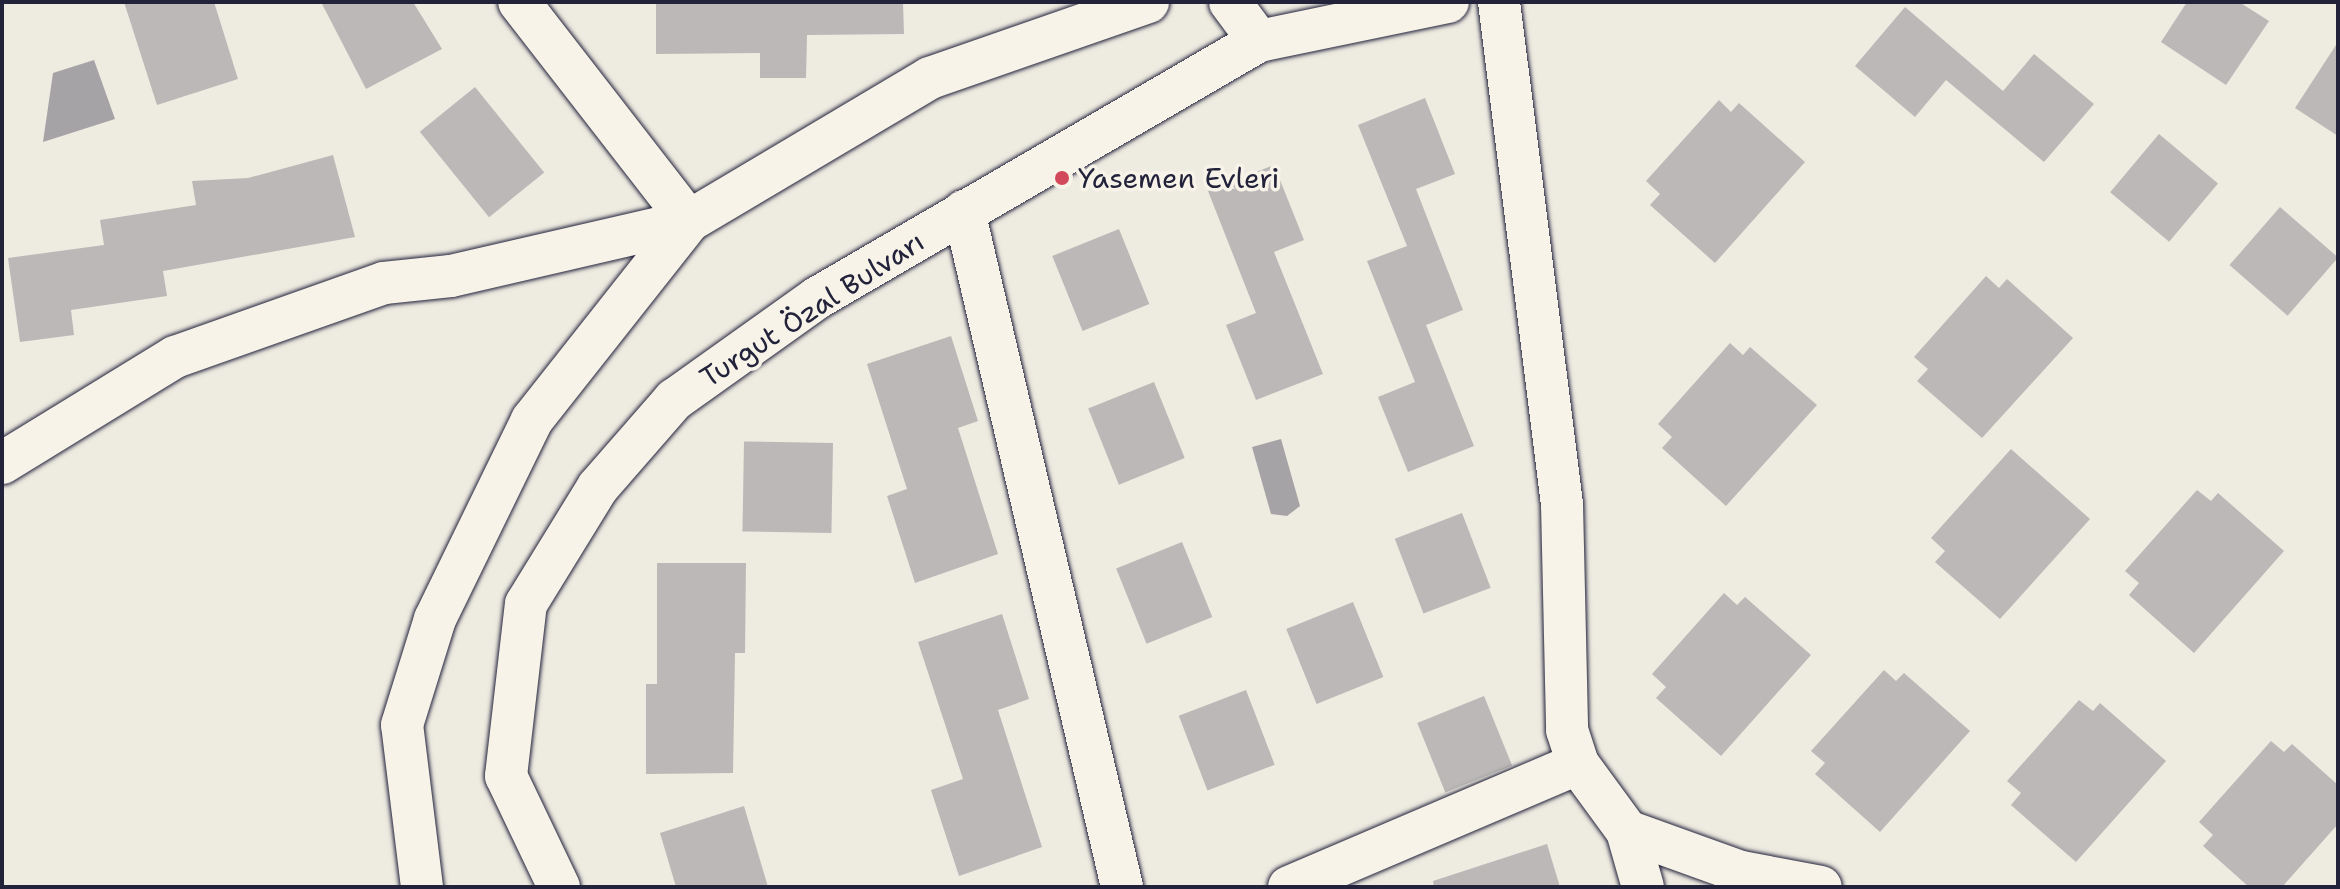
<!DOCTYPE html>
<html>
<head>
<meta charset="utf-8">
<style>
	body { margin:0 }
	#map { position:relative; width:2340px; height:889px; overflow:hidden; background:#eeebe1; font-family:"Shantell Sans",sans-serif }
	div>[style] { position:absolute }
	[style*='--x'] { left:calc(var(--x)*1px); top:calc(var(--y)*1px); width:calc(var(--w)*1px); rotate:calc(var(--a)*1deg) }
	.water>* { inset:0; background:#a6a3a6 }
	.building>* { inset:0; background:#bbb8b7; transform-origin:0 0 }
	.roads { filter:drop-shadow(0 0 2px #22223b) drop-shadow(0 0 2px #22223b) }
	.minor>* { height:42px; margin:-21px; padding:0 21px; transform-origin:21px; border-radius:21px; background:#f7f3e8 }
	.dots>* { width:22px; height:22px; translate:-50% -50%; box-sizing:border-box; border:4px solid #f7f3e8; border-radius:50% }
	span { translate:-50% -50%; white-space:nowrap; text-align:center; line-height:1.15; -webkit-text-stroke:7px #f7f3e8; paint-order:stroke }
	.poi-label { font-size:28px; color:#22223b }
	.left { translate:0 -50%; text-align:left }
	.street-label { font-size:28px; color:#22223b }
	.frame { position:absolute; inset:0; border:4px solid #22223b; pointer-events:none }
</style>
</head>
<body>
<div id="map">
	<div class="water">
		<i style="clip-path:polygon(94px 60px,115px 119px,43px 142px,53px 73px)"></i>
		<i style="clip-path:polygon(1281px 439px,1300px 506px,1287px 516px,1271px 514px,1252px 447px)"></i>
	</div>
	<div class="building">
		<i style="clip-path:polygon(124px 2px,214px 2px,238px 79px,157px 105px)"></i>
		<i style="clip-path:polygon(321px 2px,413px 2px,442px 49px,366px 89px)"></i>
		<i style="clip-path:polygon(656px 2px,903px 2px,904px 34px,807px 35px,806px 78px,760px 78px,760px 53px,656px 54px)"></i>
		<i style="clip-path:polygon(2187px 2px,2239px 2px,2269px 21px,2226px 85px,2161px 42px)"></i>
		<i style="clip-path:polygon(1905px 7px,2003px 91px,2034px 54px,2094px 104px,2044px 162px,1946px 80px,1915px 117px,1855px 66px)"></i>
		<i style="clip-path:polygon(2338px 42px,2338px 136px,2295px 108px)"></i>
		<i style="left:475px;top:87px;width:110px;height:71px;rotate:51deg"></i>
		<i style="clip-path:polygon(1425px 98px,1455px 174px,1416px 189px,1463px 310px,1426px 325px,1474px 446px,1408px 472px,1378px 397px,1415px 382px,1367px 261px,1407px 246px,1358px 125px)"></i>
		<i style="clip-path:polygon(1719px 100px,1731px 112px,1739px 103px,1805px 162px,1715px 263px,1650px 205px,1660px 194px,1646px 181px)"></i>
		<i style="left:2159px;top:134px;width:77px;height:76px;rotate:40deg"></i>
		<i style="clip-path:polygon(333px 155px,355px 237px,163px 271px,167px 296px,71px 310px,74px 335px,20px 342px,8px 258px,104px 245px,100px 220px,196px 205px,192px 181px,248px 178px)"></i>
		<i style="clip-path:polygon(1274px 165px,1304px 240px,1274px 252px,1323px 374px,1256px 400px,1226px 325px,1256px 313px,1208px 191px)"></i>
		<i style="left:2280px;top:207px;width:77px;height:77px;rotate:41deg"></i>
		<i style="left:1119px;top:229px;width:81px;height:72px;rotate:68deg"></i>
		<i style="clip-path:polygon(1986px 276px,1999px 288px,2007px 279px,2073px 338px,1982px 438px,1917px 381px,1928px 369px,1914px 357px)"></i>
		<i style="clip-path:polygon(951px 336px,978px 421px,958px 428px,998px 554px,915px 583px,887px 496px,907px 489px,867px 364px)"></i>
		<i style="clip-path:polygon(1730px 343px,1743px 355px,1750px 347px,1817px 405px,1726px 506px,1662px 448px,1672px 437px,1658px 424px)"></i>
		<i style="left:1154px;top:382px;width:82px;height:71px;rotate:68deg"></i>
		<i style="left:833px;top:443px;width:90px;height:89px;rotate:91deg"></i>
		<i style="clip-path:polygon(2011px 449px,2090px 519px,2000px 619px,1935px 562px,1945px 551px,1931px 538px)"></i>
		<i style="clip-path:polygon(2197px 490px,2211px 501px,2218px 493px,2284px 551px,2194px 653px,2129px 595px,2139px 583px,2125px 571px)"></i>
		<i style="left:1462px;top:513px;width:80px;height:72px;rotate:69deg"></i>
		<i style="left:1182px;top:542px;width:81px;height:71px;rotate:68deg"></i>
		<i style="clip-path:polygon(657px 563px,746px 563px,745px 653px,735px 653px,733px 773px,646px 774px,646px 684px,657px 684px)"></i>
		<i style="clip-path:polygon(1724px 593px,1737px 605px,1745px 597px,1811px 655px,1721px 756px,1656px 698px,1666px 687px,1652px 674px)"></i>
		<i style="left:1353px;top:602px;width:81px;height:72px;rotate:68deg"></i>
		<i style="clip-path:polygon(1002px 614px,1029px 699px,998px 710px,1042px 847px,959px 876px,931px 790px,963px 779px,918px 642px)"></i>
		<i style="clip-path:polygon(1884px 670px,1896px 681px,1904px 673px,1970px 731px,1880px 832px,1815px 774px,1825px 763px,1811px 751px)"></i>
		<i style="left:1246px;top:690px;width:80px;height:72px;rotate:69deg"></i>
		<i style="left:1484px;top:696px;width:75px;height:72px;rotate:68deg"></i>
		<i style="clip-path:polygon(2079px 700px,2093px 711px,2100px 703px,2166px 761px,2076px 862px,2011px 805px,2021px 793px,2007px 781px)"></i>
		<i style="clip-path:polygon(2271px 741px,2284px 752px,2292px 744px,2338px 785px,2338px 824px,2282px 887px,2249px 887px,2203px 846px,2213px 835px,2199px 822px)"></i>
		<i style="clip-path:polygon(744px 806px,768px 887px,676px 887px,660px 833px)"></i>
		<i style="clip-path:polygon(1547px 844px,1560px 887px,1434px 887px,1433px 881px)"></i>
	</div>
	<div class="roads">
		<div class="minor">
			<i style="--x:1230;--y:2;--w:49;--a:53.4"></i>
			<i style="--x:1499;--y:2;--w:506;--a:82.85"></i>
			<i style="--x:1562;--y:504;--w:226;--a:88.7"></i>
			<i style="--x:1567;--y:730;--w:36;--a:72"></i>
			<i style="--x:1578;--y:764;--w:83;--a:53.8"></i>
			<i style="--x:1627;--y:831;--w:58;--a:74.1"></i>
			<i style="--x:964;--y:211;--w:694;--a:76.84"></i>
			<i style="--x:2;--y:463;--w:203;--a:-31.5"></i>
			<i style="--x:175;--y:357;--w:222;--a:-19.5"></i>
			<i style="--x:384;--y:283;--w:67;--a:-6"></i>
			<i style="--x:451;--y:276;--w:244;--a:-13"></i>
			<i style="--x:689;--y:221;--w:277;--a:-127.8"></i>
			<i style="--x:1627;--y:831;--w:121;--a:19.8"></i>
			<i style="--x:1741;--y:872;--w:81;--a:10.6"></i>
			<i style="--x:422;--y:887;--w:163;--a:-97"></i>
			<i style="--x:402;--y:725;--w:111;--a:-72.7"></i>
			<i style="--x:435;--y:619;--w:221;--a:-64"></i>
			<i style="--x:532;--y:420;--w:253;--a:-51.7"></i>
			<i style="--x:689;--y:221;--w:280;--a:-30.7"></i>
			<i style="--x:930;--y:78;--w:231;--a:-19.2"></i>
			<i style="--x:559;--y:887;--w:123;--a:-115.5"></i>
			<i style="--x:506;--y:776;--w:173;--a:-83.4"></i>
			<i style="--x:526;--y:604;--w:137;--a:-58.4"></i>
			<i style="--x:598;--y:487;--w:116;--a:-48.9"></i>
			<i style="--x:674;--y:400;--w:176;--a:-35.5"></i>
			<i style="--x:817;--y:298;--w:511;--a:-30.18"></i>
			<i style="--x:1259;--y:41;--w:193;--a:-11.7"></i>
			<i style="--x:1289;--y:887;--w:314;--a:-23.1"></i>
		</div>
	</div>
	<div class="dots">
		<i style="left:1062px;top:178px;background:#d1495b"></i>
	</div>
	<div class="poi-label">
		<span class="left" style="left:1078px;top:178px">Yasemen Evleri</span>
	</div>
	<div class="street-label">
		<span style="left:812px;top:309px;rotate:-33deg">Turgut Özal Bulvarı</span>
	</div>
	<div class="frame"></div>
</div>
</body>
</html>
